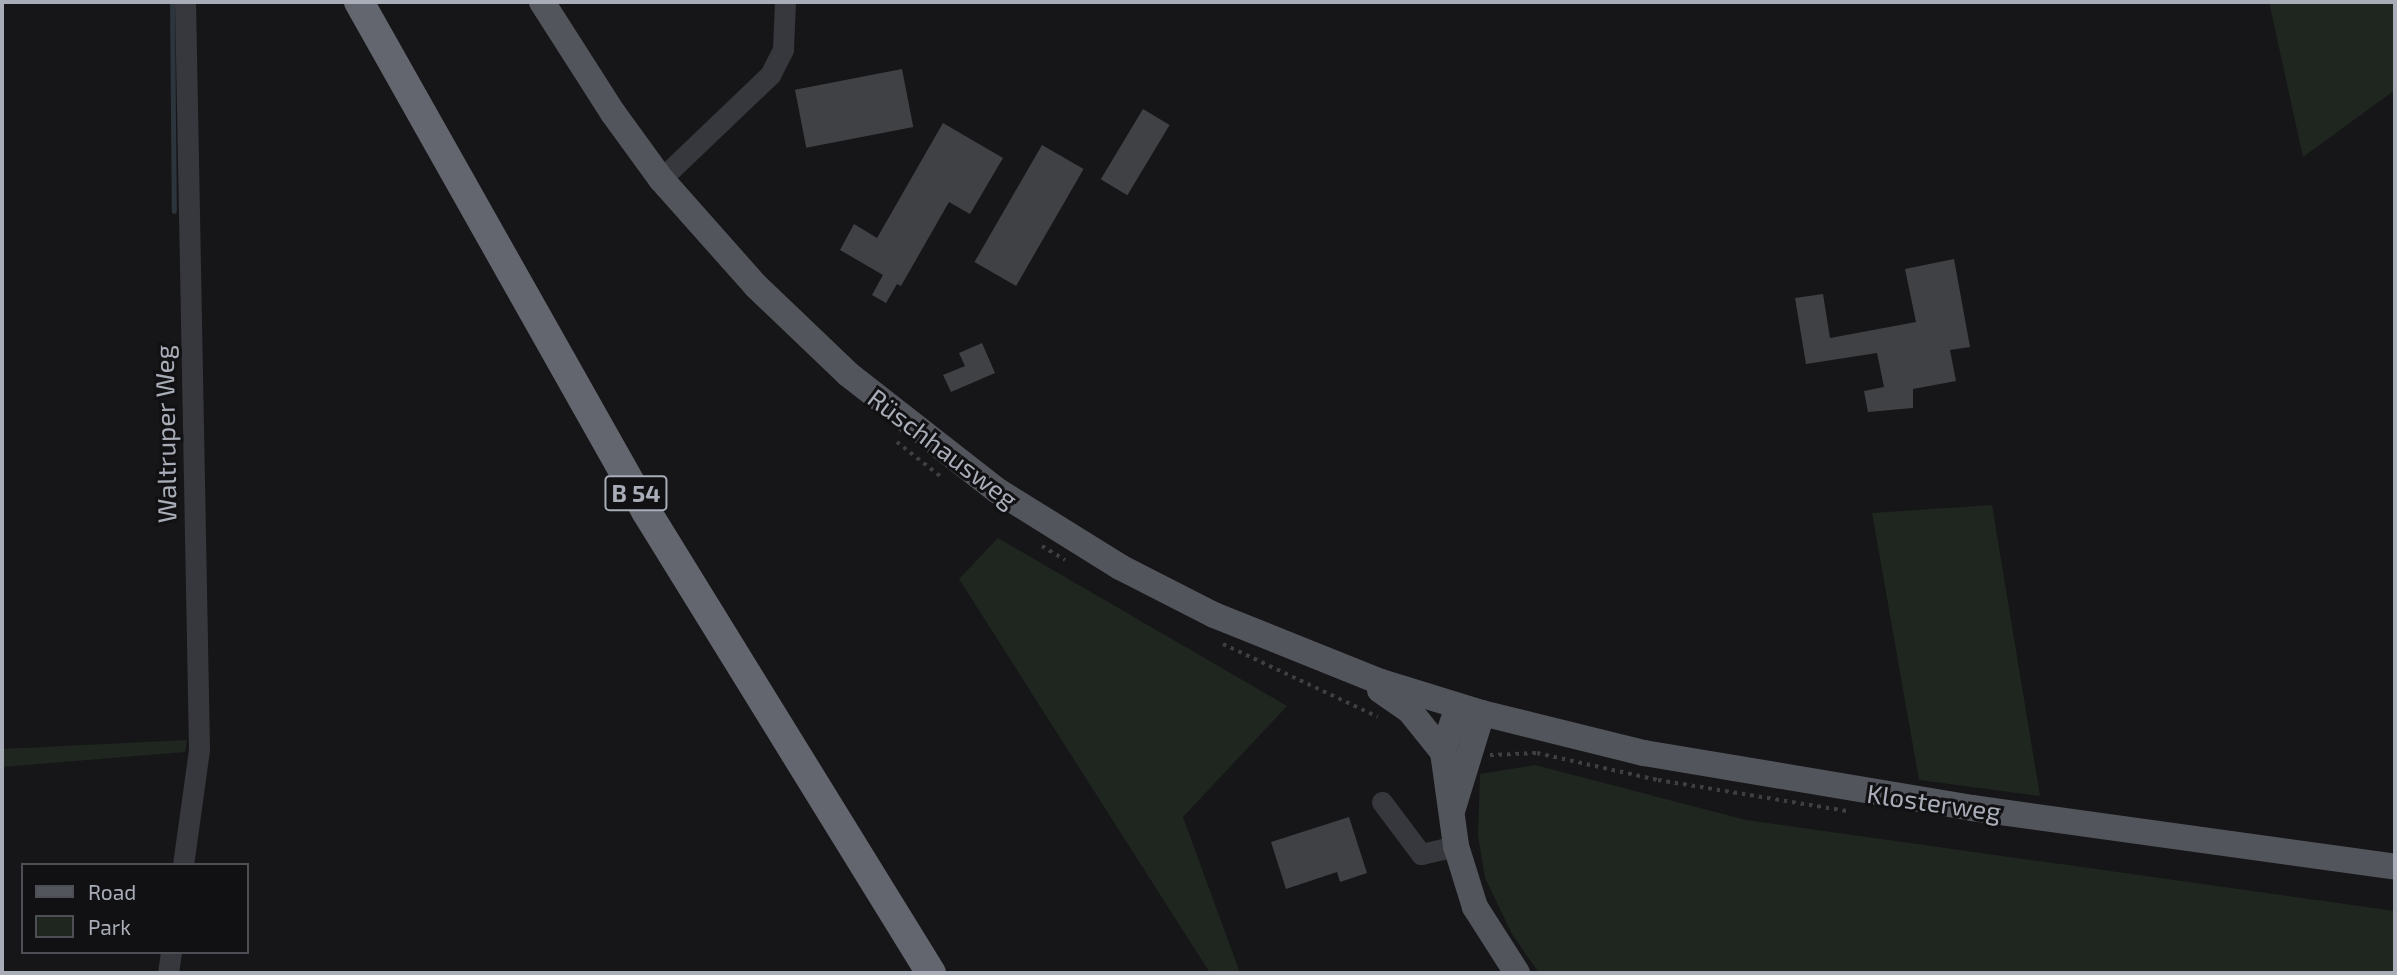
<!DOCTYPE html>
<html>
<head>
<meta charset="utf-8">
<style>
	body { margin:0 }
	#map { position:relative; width:2397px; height:975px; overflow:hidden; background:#161618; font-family:"Exo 2",sans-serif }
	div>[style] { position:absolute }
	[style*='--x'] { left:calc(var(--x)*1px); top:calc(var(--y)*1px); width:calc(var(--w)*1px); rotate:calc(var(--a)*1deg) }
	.green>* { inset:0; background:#1e261f }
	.stream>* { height:5px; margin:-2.5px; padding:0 2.5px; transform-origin:2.5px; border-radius:2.5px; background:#2c353c }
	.building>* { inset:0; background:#404145; transform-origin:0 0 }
	.path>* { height:3.5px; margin-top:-1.75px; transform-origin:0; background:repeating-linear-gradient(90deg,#3d3f44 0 3.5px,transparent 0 8.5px) }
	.minor>* { height:21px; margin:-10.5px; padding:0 10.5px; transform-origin:10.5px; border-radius:10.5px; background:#37383d }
	.major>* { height:26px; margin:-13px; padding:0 13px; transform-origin:13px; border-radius:13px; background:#53555c }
	.highway>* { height:30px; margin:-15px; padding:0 15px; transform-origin:15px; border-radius:15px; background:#63666e }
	span { translate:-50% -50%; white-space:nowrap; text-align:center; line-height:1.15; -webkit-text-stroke:6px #111113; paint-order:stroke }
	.shield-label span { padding:2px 5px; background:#111113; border:2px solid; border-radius:5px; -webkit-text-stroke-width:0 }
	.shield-label { font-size:24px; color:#a8adb8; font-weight:700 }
	.street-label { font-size:26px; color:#a8adb8 }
	.frame { position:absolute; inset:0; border:4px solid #a8adb8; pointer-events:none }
	.legend { position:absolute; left:21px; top:863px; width:228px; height:91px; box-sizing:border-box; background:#111113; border:2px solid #4d4f55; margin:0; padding:9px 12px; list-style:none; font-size:21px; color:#a8adb8 }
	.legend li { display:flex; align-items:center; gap:14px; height:35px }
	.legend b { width:35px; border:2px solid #4d4f55 }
</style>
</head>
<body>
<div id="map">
	<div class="green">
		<i style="clip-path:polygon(2269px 2px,2395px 2px,2395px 90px,2303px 157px)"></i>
		<i style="clip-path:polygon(1992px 505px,2040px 796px,1919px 780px,1872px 513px)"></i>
		<i style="clip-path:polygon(998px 538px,1287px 706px,1183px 817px,1240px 973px,1210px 973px,959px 579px)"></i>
		<i style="clip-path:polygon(187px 740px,185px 752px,2px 767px,2px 749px)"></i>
		<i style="clip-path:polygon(1535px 765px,1746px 820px,2395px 911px,2395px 973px,1539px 973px,1512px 934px,1485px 878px,1478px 835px,1480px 774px)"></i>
	</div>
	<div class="stream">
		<i style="--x:172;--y:2;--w:209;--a:89.5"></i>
	</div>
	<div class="building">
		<i style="left:902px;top:69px;width:59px;height:109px;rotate:79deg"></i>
		<i style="left:1143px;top:109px;width:31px;height:82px;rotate:31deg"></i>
		<i style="clip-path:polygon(943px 123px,1003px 158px,970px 214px,949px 202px,901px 286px,897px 284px,886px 303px,872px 295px,883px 275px,840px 250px,854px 224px,877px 238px)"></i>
		<i style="left:1042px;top:145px;width:48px;height:135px;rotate:30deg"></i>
		<i style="clip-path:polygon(1954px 259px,1970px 347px,1950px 350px,1956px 381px,1913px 389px,1913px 408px,1868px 412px,1864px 391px,1884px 387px,1877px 353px,1806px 364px,1795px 298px,1823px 294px,1830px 338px,1916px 322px,1905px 269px)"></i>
		<i style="clip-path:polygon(982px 343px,995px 373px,951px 392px,943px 375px,965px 366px,959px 353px)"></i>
		<i style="clip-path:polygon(1349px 817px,1367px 873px,1340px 882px,1337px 872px,1286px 889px,1271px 842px)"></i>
	</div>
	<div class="path">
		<i style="--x:897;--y:442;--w:55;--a:38.3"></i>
		<i style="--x:1042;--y:546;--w:27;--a:31"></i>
		<i style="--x:1223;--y:644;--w:171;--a:25.2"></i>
		<i style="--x:1490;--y:755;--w:47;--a:-2.4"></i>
		<i style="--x:1537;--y:753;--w:124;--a:12.6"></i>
		<i style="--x:1658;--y:780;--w:193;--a:9.3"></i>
	</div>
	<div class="minor">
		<i style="--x:661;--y:179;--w:151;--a:-43.7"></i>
		<i style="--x:770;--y:75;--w:29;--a:-63"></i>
		<i style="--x:783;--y:49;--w:47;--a:-87.6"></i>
		<i style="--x:1382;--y:802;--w:65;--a:53.1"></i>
		<i style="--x:1421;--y:854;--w:36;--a:-13"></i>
		<i style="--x:183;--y:865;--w:117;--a:-82.1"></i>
		<i style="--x:199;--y:749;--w:747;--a:-91.07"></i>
		<i style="--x:168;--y:973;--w:21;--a:-82"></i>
	</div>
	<div class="major">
		<i style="--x:542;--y:2;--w:132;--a:57.4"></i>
		<i style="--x:613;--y:113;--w:82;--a:54"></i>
		<i style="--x:661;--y:179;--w:143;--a:48.4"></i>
		<i style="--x:756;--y:286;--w:127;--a:43.7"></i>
		<i style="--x:848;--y:374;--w:190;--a:38"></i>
		<i style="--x:998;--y:491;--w:144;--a:31.9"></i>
		<i style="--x:1120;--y:567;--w:106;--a:27.1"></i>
		<i style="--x:1214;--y:615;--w:180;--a:21.9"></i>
		<i style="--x:1381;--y:682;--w:106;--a:17.1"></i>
		<i style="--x:1482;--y:713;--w:167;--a:13.9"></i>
		<i style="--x:1644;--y:753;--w:333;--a:9.5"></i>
		<i style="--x:1972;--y:808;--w:427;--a:7.9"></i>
		<i style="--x:1380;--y:690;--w:37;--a:35"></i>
		<i style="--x:1410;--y:711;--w:53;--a:51.2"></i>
		<i style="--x:1458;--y:706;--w:48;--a:108.1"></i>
		<i style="--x:1443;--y:752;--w:95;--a:82.1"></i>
		<i style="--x:1456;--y:846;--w:64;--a:72.7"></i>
		<i style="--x:1475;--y:907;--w:78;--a:57.5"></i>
		<i style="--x:1453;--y:808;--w:99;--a:-73"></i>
	</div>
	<div class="highway">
		<i style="--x:359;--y:2;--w:584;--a:60.58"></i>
		<i style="--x:646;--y:511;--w:543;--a:58.33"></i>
	</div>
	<div class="shield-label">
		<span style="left:636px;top:493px">B 54</span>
	</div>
	<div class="street-label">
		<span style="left:165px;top:434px;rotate:-91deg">Waltruper Weg</span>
		<span style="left:943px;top:448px;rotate:37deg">Rüschhausweg</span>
		<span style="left:1934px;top:802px;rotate:8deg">Klosterweg</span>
	</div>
	<div class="frame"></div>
	<ul class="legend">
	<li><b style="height:9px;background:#53555c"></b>Road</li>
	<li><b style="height:19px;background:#1e261f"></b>Park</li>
	</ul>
</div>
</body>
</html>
